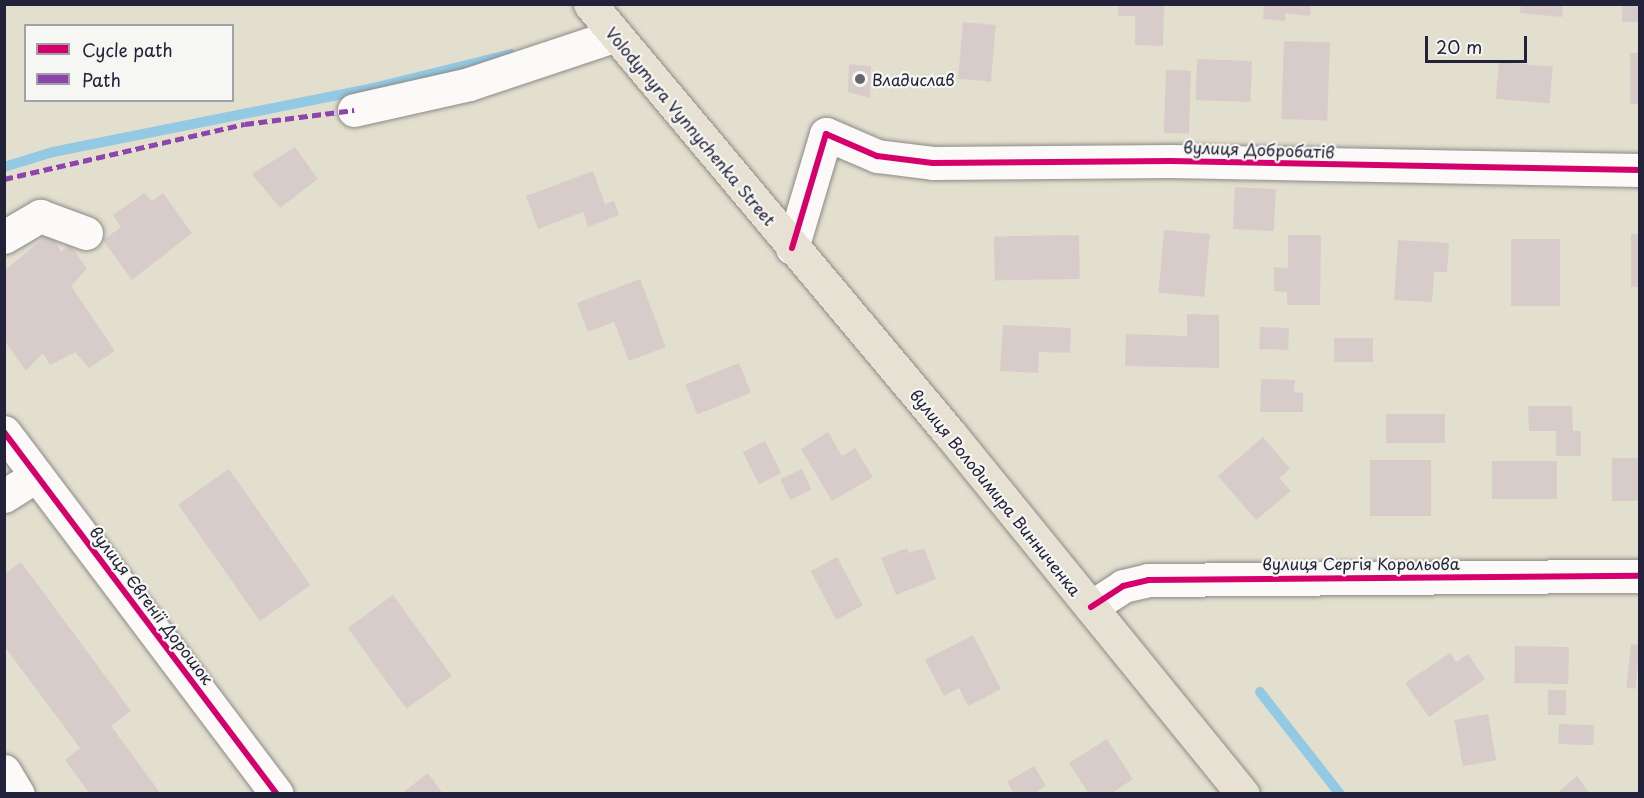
<!DOCTYPE html>
<html>
<head>
<meta charset="utf-8">
<style>
	body { margin:0 }
	#map { position:relative; width:1644px; height:798px; overflow:hidden; background:#e2dfcf; font-family:"Playpen Sans",sans-serif }
	div>[style] { position:absolute }
	[style*='--x'] { left:calc(var(--x)*1px); top:calc(var(--y)*1px); width:calc(var(--w)*1px); rotate:calc(var(--a)*1deg) }
	.stream>* { height:10px; margin:-5px; padding:0 5px; transform-origin:5px; border-radius:5px; background:#94c9e4 }
	.building>* { inset:0; background:#d8cccb; transform-origin:0 0 }
	.roads { filter:drop-shadow(0 0 2px #8c8a86) drop-shadow(0 0 2px #8c8a86) }
	.minor>* { height:33px; margin:-16.5px; padding:0 16.5px; transform-origin:16.5px; border-radius:16.5px; background:#fbfaf8 }
	.major>* { height:33px; margin:-16.5px; padding:0 16.5px; transform-origin:16.5px; border-radius:16.5px; background:#e7e1d4 }
	.quiet>* { height:4.5px; margin-top:-2.25px; transform-origin:0; background:repeating-linear-gradient(90deg,#8e44ad 0 9px,transparent 0 13.5px) }
	.cycleway>* { height:6px; margin:-3px; padding:0 3px; transform-origin:3px; border-radius:3px; background:#d6006c }
	.dots>* { width:16px; height:16px; translate:-50% -50%; box-sizing:border-box; border:3px solid #f6f6f2; border-radius:50% }
	span { translate:-50% -50%; white-space:nowrap; text-align:center; line-height:1.15; -webkit-text-stroke:4.5px #f6f6f2; paint-order:stroke }
	.poi-label { font-size:16px; color:#22223b }
	.left { translate:0 -50%; text-align:left }
	.street-label { font-size:16px; color:#22223b }
	.frame { position:absolute; inset:0; border:6px solid #22223b; pointer-events:none }
	.legend { position:absolute; left:24px; top:24px; width:210px; height:78px; box-sizing:border-box; background:#f6f6f2; border:2px solid #a1a1a9; margin:0; padding:8px 10px; list-style:none; font-size:18px; color:#22223b }
	.legend li { display:flex; align-items:center; gap:12px; height:30px }
	.legend b { width:30px; border:2px solid #a1a1a9 }
	.scale { position:absolute; left:1425px; top:36px; width:102px; height:27px; box-sizing:border-box; border:3px solid #22223b; border-top:0; padding-left:8px; font-size:18px; line-height:21px; white-space:nowrap; color:#22223b; -webkit-text-stroke:4px #f6f6f2; paint-order:stroke }
</style>
</head>
<body>
<div id="map">
	<div class="stream">
		<i style="--x:4;--y:167;--w:51;--a:-17"></i>
		<i style="--x:53;--y:152;--w:326;--a:-11.3"></i>
		<i style="--x:373;--y:88;--w:142;--a:-13.8"></i>
		<i style="--x:1260;--y:692;--w:130;--a:51.9"></i>
	</div>
	<div class="building">
		<i style="clip-path:polygon(1119px 4px,1164px 4px,1163px 46px,1135px 45px,1135px 16px,1118px 16px)"></i>
		<i style="clip-path:polygon(1264px 4px,1311px 4px,1310px 16px,1285px 13px,1285px 21px,1263px 19px)"></i>
		<i style="clip-path:polygon(1521px 4px,1563px 4px,1562px 17px,1520px 13px)"></i>
		<i style="left:1622px;top:4px;width:18px;height:18px"></i>
		<i style="left:963px;top:22px;width:33px;height:57px;rotate:5deg"></i>
		<i style="left:1284px;top:41px;width:46px;height:78px;rotate:2deg"></i>
		<i style="left:1630px;top:53px;width:10px;height:51px"></i>
		<i style="left:1197px;top:59px;width:55px;height:41px;rotate:2deg"></i>
		<i style="left:1499px;top:62px;width:54px;height:37px;rotate:5deg"></i>
		<i style="clip-path:polygon(849px 64px,871px 66px,870px 98px,848px 92px)"></i>
		<i style="left:1166px;top:70px;width:25px;height:63px;rotate:2deg"></i>
		<i style="clip-path:polygon(295px 147px,318px 179px,280px 208px,252px 174px)"></i>
		<i style="clip-path:polygon(593px 171px,605px 204px,614px 201px,619px 215px,588px 227px,583px 212px,538px 229px,526px 196px)"></i>
		<i style="left:1235px;top:187px;width:41px;height:42px;rotate:3deg"></i>
		<i style="clip-path:polygon(144px 193px,152px 201px,163px 193px,192px 233px,132px 280px,103px 240px,121px 227px,113px 215px)"></i>
		<i style="left:1164px;top:230px;width:46px;height:63px;rotate:5deg"></i>
		<i style="clip-path:polygon(51px 232px,61px 252px,70px 244px,87px 269px,71px 286px,115px 351px,89px 368px,75px 352px,50px 365px,43px 353px,26px 371px,4px 340px,4px 271px)"></i>
		<i style="left:1631px;top:234px;width:9px;height:53px"></i>
		<i style="left:1079px;top:235px;width:44px;height:85px;rotate:89deg"></i>
		<i style="clip-path:polygon(1288px 235px,1321px 235px,1320px 305px,1287px 305px,1287px 292px,1274px 291px,1274px 267px,1288px 268px)"></i>
		<i style="left:1511px;top:239px;width:49px;height:67px"></i>
		<i style="clip-path:polygon(1398px 240px,1449px 243px,1447px 272px,1434px 272px,1432px 302px,1394px 300px)"></i>
		<i style="clip-path:polygon(640px 279px,666px 347px,629px 361px,614px 322px,588px 332px,577px 303px)"></i>
		<i style="clip-path:polygon(1187px 314px,1219px 315px,1219px 368px,1125px 366px,1126px 334px,1187px 336px)"></i>
		<i style="clip-path:polygon(1003px 325px,1071px 328px,1070px 353px,1039px 352px,1038px 373px,1000px 371px)"></i>
		<i style="left:1260px;top:327px;width:29px;height:22px;rotate:2deg"></i>
		<i style="left:1334px;top:338px;width:39px;height:24px"></i>
		<i style="left:739px;top:363px;width:32px;height:58px;rotate:68deg"></i>
		<i style="clip-path:polygon(1261px 379px,1295px 380px,1294px 392px,1303px 393px,1303px 412px,1260px 412px)"></i>
		<i style="clip-path:polygon(1528px 406px,1572px 406px,1573px 431px,1581px 431px,1581px 456px,1556px 456px,1556px 431px,1529px 431px)"></i>
		<i style="left:1445px;top:414px;width:29px;height:59px;rotate:90deg"></i>
		<i style="clip-path:polygon(828px 432px,842px 456px,855px 448px,873px 477px,832px 501px,801px 449px)"></i>
		<i style="clip-path:polygon(1263px 437px,1290px 469px,1279px 478px,1291px 491px,1256px 520px,1218px 476px)"></i>
		<i style="left:765px;top:441px;width:36px;height:25px;rotate:63deg"></i>
		<i style="left:1612px;top:458px;width:28px;height:43px"></i>
		<i style="left:1431px;top:460px;width:56px;height:61px;rotate:90deg"></i>
		<i style="left:1557px;top:461px;width:38px;height:65px;rotate:90deg"></i>
		<i style="left:229px;top:469px;width:142px;height:62px;rotate:55deg"></i>
		<i style="left:802px;top:469px;width:23px;height:24px;rotate:65deg"></i>
		<i style="clip-path:polygon(907px 548px,909px 553px,924px 548px,936px 579px,896px 595px,881px 558px)"></i>
		<i style="left:837px;top:557px;width:55px;height:30px;rotate:62deg"></i>
		<i style="clip-path:polygon(21px 562px,131px 711px,111px 726px,161px 794px,90px 794px,65px 760px,80px 748px,4px 646px,4px 574px)"></i>
		<i style="left:393px;top:595px;width:100px;height:56px;rotate:54deg"></i>
		<i style="clip-path:polygon(973px 635px,1001px 689px,968px 706px,959px 688px,944px 696px,925px 660px)"></i>
		<i style="left:1631px;top:644px;width:9px;height:44px;rotate:6deg"></i>
		<i style="left:1515px;top:646px;width:54px;height:37px;rotate:1deg"></i>
		<i style="clip-path:polygon(1450px 653px,1456px 662px,1468px 654px,1485px 679px,1429px 717px,1405px 683px)"></i>
		<i style="left:1548px;top:690px;width:18px;height:25px"></i>
		<i style="left:1488px;top:714px;width:47px;height:34px;rotate:80deg"></i>
		<i style="left:1559px;top:724px;width:35px;height:20px;rotate:2deg"></i>
		<i style="clip-path:polygon(1107px 739px,1133px 779px,1111px 794px,1089px 794px,1069px 763px)"></i>
		<i style="clip-path:polygon(1034px 766px,1046px 786px,1034px 794px,1014px 794px,1007px 782px)"></i>
		<i style="clip-path:polygon(428px 773px,443px 794px,401px 794px)"></i>
		<i style="clip-path:polygon(1577px 776px,1590px 794px,1556px 794px)"></i>
	</div>
	<div class="roads">
		<div class="minor">
			<i style="--x:354;--y:110;--w:118;--a:-12.7"></i>
			<i style="--x:469;--y:84;--w:155;--a:-18.4"></i>
			<i style="--x:4;--y:237;--w:42;--a:-30.3"></i>
			<i style="--x:40;--y:216;--w:49;--a:20.3"></i>
			<i style="--x:792;--y:248;--w:119;--a:-73.4"></i>
			<i style="--x:826;--y:134;--w:56;--a:23.3"></i>
			<i style="--x:877;--y:156;--w:56;--a:7.1"></i>
			<i style="--x:933;--y:163;--w:238;--a:-0.5"></i>
			<i style="--x:1171;--y:161;--w:469;--a:1.1"></i>
			<i style="--x:4;--y:432;--w:453;--a:53"></i>
			<i style="--x:4;--y:496;--w:38;--a:-32"></i>
			<i style="--x:1091;--y:607;--w:38;--a:-33"></i>
			<i style="--x:1123;--y:586;--w:26;--a:-13"></i>
			<i style="--x:1148;--y:580;--w:492;--a:-0.5"></i>
			<i style="--x:4;--y:771;--w:27;--a:59"></i>
		</div>
		<div class="major">
			<i style="--x:590;--y:4;--w:562;--a:50.05"></i>
			<i style="--x:951;--y:435;--w:463;--a:50.9"></i>
		</div>
	</div>
	<div class="quiet">
		<i style="--x:4;--y:179;--w:247;--a:-12.9"></i>
		<i style="--x:245;--y:124;--w:110;--a:-7.3"></i>
	</div>
	<div class="cycleway">
		<i style="--x:792;--y:248;--w:119;--a:-73.4"></i>
		<i style="--x:826;--y:134;--w:56;--a:23.3"></i>
		<i style="--x:877;--y:156;--w:56;--a:7.1"></i>
		<i style="--x:933;--y:163;--w:238;--a:-0.5"></i>
		<i style="--x:1171;--y:161;--w:469;--a:1.1"></i>
		<i style="--x:4;--y:432;--w:453;--a:53"></i>
		<i style="--x:1091;--y:607;--w:38;--a:-33"></i>
		<i style="--x:1123;--y:586;--w:26;--a:-13"></i>
		<i style="--x:1148;--y:580;--w:492;--a:-0.5"></i>
	</div>
	<div class="dots">
		<i style="left:860px;top:79px;background:#65646f"></i>
	</div>
	<div class="poi-label">
		<span class="left" style="left:872px;top:79px">Владислав</span>
	</div>
	<div class="street-label">
		<span style="left:691px;top:126px;rotate:50deg">Volodymyra Vynnychenka Street</span>
		<span style="left:1259px;top:149px;rotate:2deg">вулиця Добробатів</span>
		<span style="left:996px;top:492px;rotate:51deg">вулиця Володимира Винниченка</span>
		<span style="left:1361px;top:563px">вулиця Сергія Корольова</span>
		<span style="left:152px;top:605px;rotate:53deg">вулиця Євгенії Дорошок</span>
	</div>
	<div class="frame"></div>
	<ul class="legend">
	<li><b style="height:8px;background:#d6006c"></b>Cycle path</li>
	<li><b style="height:8px;background:#8e44ad"></b>Path</li>
	</ul>
	<div class="scale">20 m</div>
</div>
</body>
</html>
